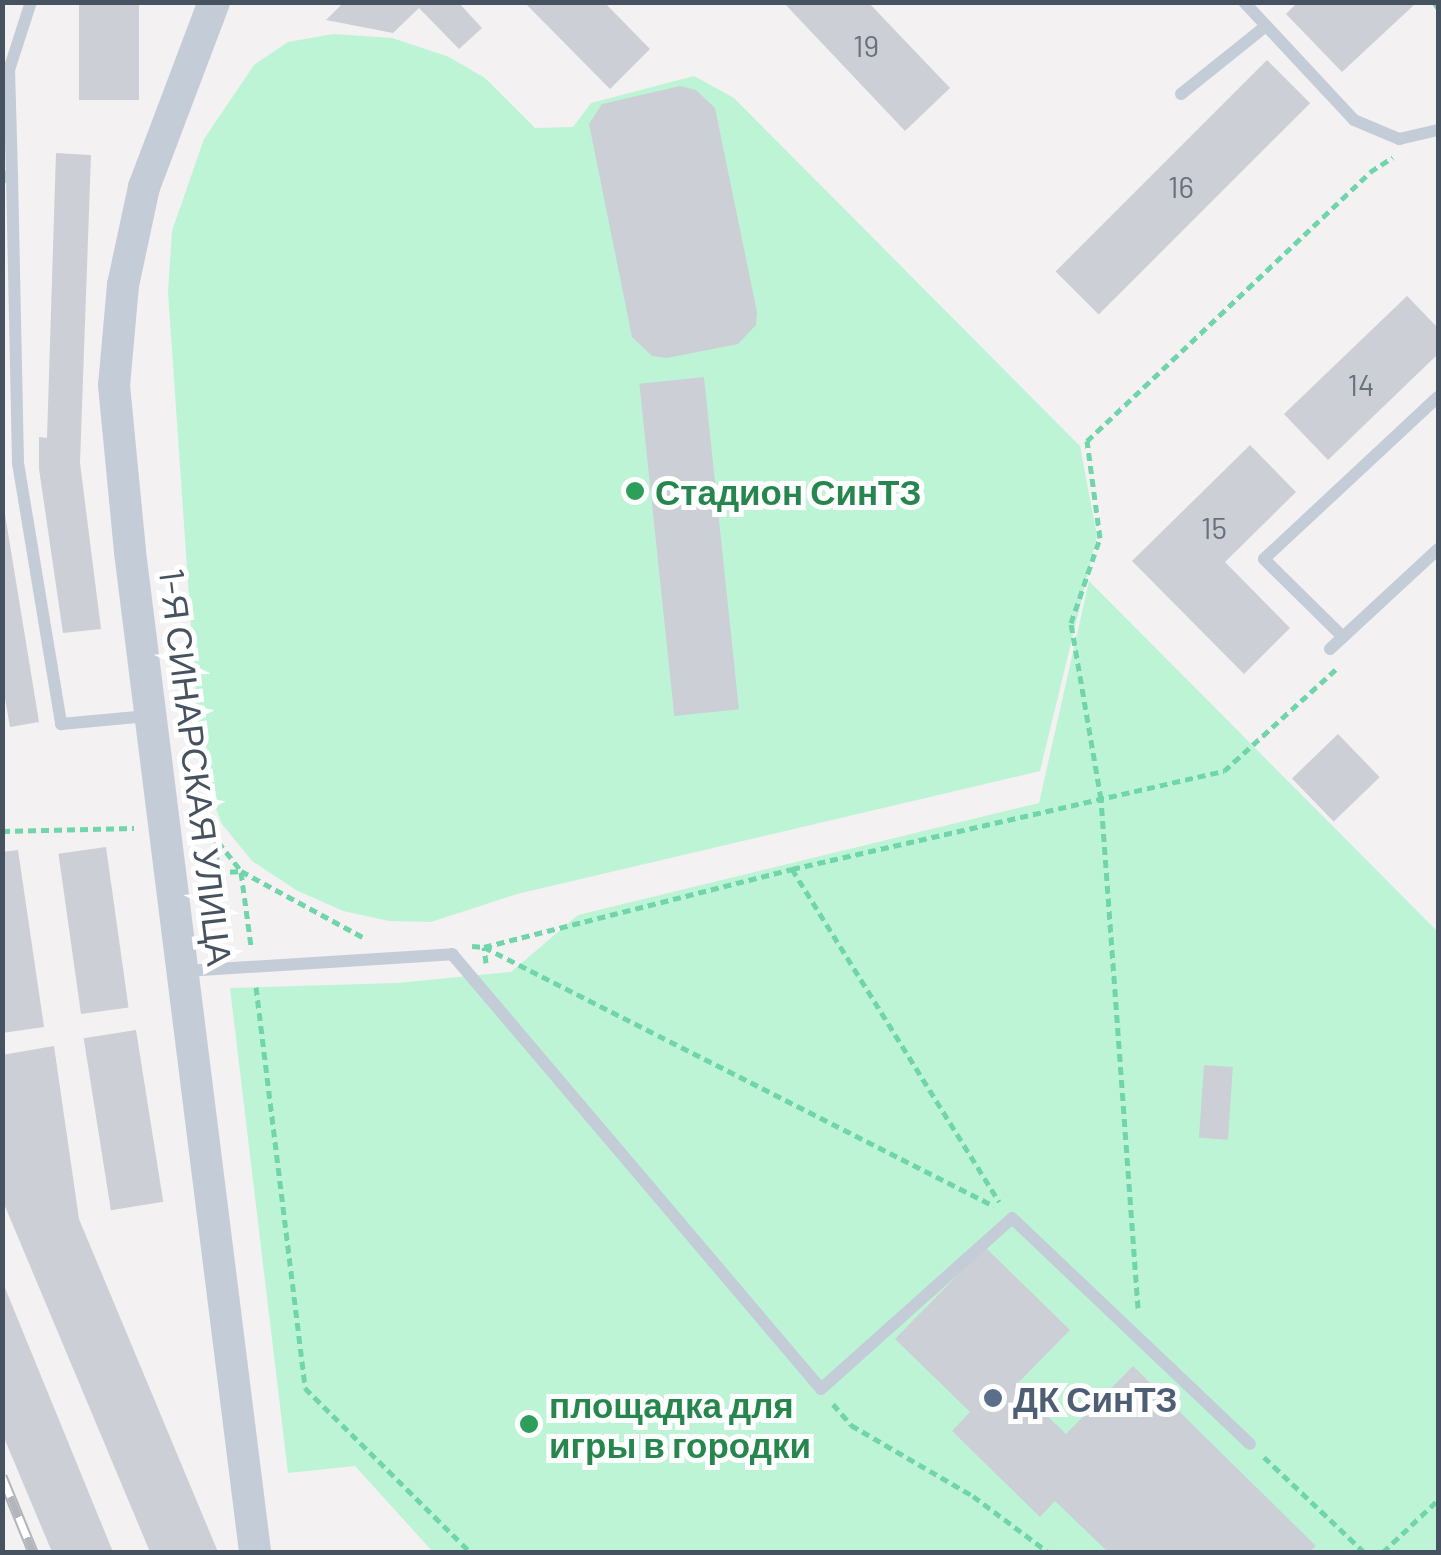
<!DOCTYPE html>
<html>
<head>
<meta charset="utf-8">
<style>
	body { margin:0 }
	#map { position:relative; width:1441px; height:1555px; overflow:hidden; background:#f3f1f1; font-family:Barlow,sans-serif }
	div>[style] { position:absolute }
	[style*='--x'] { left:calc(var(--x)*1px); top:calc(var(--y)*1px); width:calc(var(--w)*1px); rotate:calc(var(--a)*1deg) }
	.green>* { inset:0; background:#bdf4d6 }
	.building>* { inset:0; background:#cdcfd6; transform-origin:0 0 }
	.path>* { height:5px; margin-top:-2.5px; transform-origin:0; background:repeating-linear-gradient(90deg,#71d5ab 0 8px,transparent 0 13px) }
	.service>* { height:12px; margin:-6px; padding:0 6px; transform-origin:6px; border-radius:6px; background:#c4ccd7 }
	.tertiary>* { height:32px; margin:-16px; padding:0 16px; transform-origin:16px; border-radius:16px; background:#c4ccd7 }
	.rail>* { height:11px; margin-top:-5.5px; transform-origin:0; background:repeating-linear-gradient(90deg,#fff 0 22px,#b2b5bc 0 44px); box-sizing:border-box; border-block:2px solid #b2b5bc }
	.dots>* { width:28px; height:28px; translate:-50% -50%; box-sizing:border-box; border:5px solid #fff; border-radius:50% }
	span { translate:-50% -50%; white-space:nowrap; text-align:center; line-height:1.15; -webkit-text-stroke:10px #fff; paint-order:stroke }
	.number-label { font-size:30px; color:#68717e }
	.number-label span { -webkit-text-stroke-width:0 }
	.leisure-label { font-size:35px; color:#27864d; font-weight:700 }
	.left { translate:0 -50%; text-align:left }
	.street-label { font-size:35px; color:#475260 }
	.service-label { font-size:35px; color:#4e5e75; font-weight:700 }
	.frame { position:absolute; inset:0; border:5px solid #475260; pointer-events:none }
</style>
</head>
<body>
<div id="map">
	<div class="green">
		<i style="clip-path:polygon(333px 34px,392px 38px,449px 57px,485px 78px,535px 128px,573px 127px,591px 103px,694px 76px,734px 98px,1080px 446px,1097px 536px,1040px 771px,517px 894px,431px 922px,389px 921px,343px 911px,296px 890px,252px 861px,222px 824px,201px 771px,168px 292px,172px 231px,204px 139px,254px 65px,288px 42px)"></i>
		<i style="clip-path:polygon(1089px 581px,1438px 932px,1438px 1552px,433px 1552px,355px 1466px,288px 1473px,230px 988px,397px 983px,511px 972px,578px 915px,1039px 803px)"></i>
	</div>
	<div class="building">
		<i style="left:79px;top:2px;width:60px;height:98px"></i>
		<i style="clip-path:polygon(344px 2px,458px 2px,482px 28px,459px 49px,419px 8px,393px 33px,326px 20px)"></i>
		<i style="clip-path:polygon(524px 2px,604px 2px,650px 49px,610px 89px)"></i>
		<i style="clip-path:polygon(783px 2px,868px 2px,950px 88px,905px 131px)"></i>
		<i style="clip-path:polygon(1298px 2px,1412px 2px,1414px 5px,1342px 72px,1286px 14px)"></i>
		<i style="left:1267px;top:60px;width:61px;height:299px;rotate:45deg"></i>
		<i style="clip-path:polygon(680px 86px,696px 90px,715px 108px,757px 312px,756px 325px,738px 344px,667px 358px,652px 356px,632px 337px,589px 124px,602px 104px)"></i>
		<i style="clip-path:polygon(56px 153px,91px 155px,80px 463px,101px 629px,63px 633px,39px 469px,39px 437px,47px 438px)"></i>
		<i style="clip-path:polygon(1407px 296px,1438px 328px,1438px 354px,1328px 460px,1284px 414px)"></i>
		<i style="left:704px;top:377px;width:334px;height:65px;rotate:84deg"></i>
		<i style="clip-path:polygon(1250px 445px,1296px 492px,1225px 562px,1290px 628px,1244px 674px,1132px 561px)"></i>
		<i style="clip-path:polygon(2px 496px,39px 722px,10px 727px,2px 681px)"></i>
		<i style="left:1338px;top:734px;width:60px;height:64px;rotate:46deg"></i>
		<i style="left:106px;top:847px;width:162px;height:48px;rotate:82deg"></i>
		<i style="clip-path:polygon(18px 850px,44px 1027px,2px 1033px,2px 852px)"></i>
		<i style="left:136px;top:1030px;width:174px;height:53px;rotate:81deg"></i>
		<i style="clip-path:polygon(54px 1046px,79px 1219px,218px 1552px,150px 1552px,2px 1199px,2px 1055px)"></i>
		<i style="left:1204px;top:1065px;width:29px;height:73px;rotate:4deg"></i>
		<i style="clip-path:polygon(985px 1247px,1070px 1330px,1016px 1385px,1066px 1434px,1133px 1366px,1316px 1546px,1309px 1552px,1108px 1552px,1055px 1501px,1040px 1517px,952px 1431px,970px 1412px,895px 1339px)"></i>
		<i style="clip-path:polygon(2px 1283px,3px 1283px,113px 1552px,52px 1552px,2px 1433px)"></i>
	</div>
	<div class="path">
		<i style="--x:1434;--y:2;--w:7;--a:56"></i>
		<i style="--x:194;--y:811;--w:76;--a:51.9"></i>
		<i style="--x:241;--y:871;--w:142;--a:28.5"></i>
		<i style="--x:205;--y:827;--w:11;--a:-5"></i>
		<i style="--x:216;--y:826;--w:46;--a:88.8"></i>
		<i style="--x:217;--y:872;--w:23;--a:-2"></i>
		<i style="--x:2;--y:831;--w:132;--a:-1.3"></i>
		<i style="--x:792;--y:869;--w:392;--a:58.1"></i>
		<i style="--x:241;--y:872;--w:75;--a:82.3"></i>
		<i style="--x:472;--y:946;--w:12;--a:5"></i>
		<i style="--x:484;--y:947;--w:572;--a:26.92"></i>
		<i style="--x:486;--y:963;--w:16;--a:-97"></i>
		<i style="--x:484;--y:947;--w:318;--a:-14.2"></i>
		<i style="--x:792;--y:869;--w:443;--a:-12.8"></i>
		<i style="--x:1224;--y:771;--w:153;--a:-42.3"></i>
		<i style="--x:256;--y:987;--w:404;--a:83"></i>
		<i style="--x:305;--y:1388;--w:233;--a:44.8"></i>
		<i style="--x:1138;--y:1308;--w:510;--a:-94.16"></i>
		<i style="--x:1101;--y:799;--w:179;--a:-99.7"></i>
		<i style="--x:1071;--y:623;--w:90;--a:-71.2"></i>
		<i style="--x:1100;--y:538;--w:98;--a:-97.6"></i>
		<i style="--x:1087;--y:441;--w:390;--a:-43.5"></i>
		<i style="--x:1370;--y:172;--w:27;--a:-33"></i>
		<i style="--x:833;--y:1404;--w:28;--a:49"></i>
		<i style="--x:851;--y:1425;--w:141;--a:30.2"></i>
		<i style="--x:973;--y:1496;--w:94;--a:36.7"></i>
		<i style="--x:1264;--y:1457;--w:138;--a:43.5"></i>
		<i style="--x:1383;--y:1552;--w:76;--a:-43.4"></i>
	</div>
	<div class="service">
		<i style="--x:1244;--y:2;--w:161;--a:47"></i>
		<i style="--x:1354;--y:120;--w:49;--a:22.9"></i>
		<i style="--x:1399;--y:139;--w:40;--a:-13"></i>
		<i style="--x:1181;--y:94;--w:109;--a:-38.7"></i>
		<i style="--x:12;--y:176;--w:106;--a:-91.6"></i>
		<i style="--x:9;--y:70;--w:71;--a:-72.1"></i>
		<i style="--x:2;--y:177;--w:10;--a:-6"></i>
		<i style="--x:12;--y:176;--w:287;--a:88.8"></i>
		<i style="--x:18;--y:463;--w:265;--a:80.6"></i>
		<i style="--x:61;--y:724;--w:87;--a:-5.3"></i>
		<i style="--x:1343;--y:637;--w:111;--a:-135.4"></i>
		<i style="--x:1264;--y:559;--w:238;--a:-43"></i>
		<i style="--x:1330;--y:649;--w:147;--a:-42.8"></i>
		<i style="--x:185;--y:971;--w:268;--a:-3.6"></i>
		<i style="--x:452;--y:954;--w:570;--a:49.69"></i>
		<i style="--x:821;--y:1389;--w:256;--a:-41.8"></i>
		<i style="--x:1012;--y:1218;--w:328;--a:43.5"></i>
	</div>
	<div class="tertiary">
		<i style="--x:214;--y:2;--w:198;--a:110.7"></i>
		<i style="--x:144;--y:187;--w:100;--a:102.1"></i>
		<i style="--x:123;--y:285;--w:100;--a:95.1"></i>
		<i style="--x:114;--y:385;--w:168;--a:84.5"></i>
		<i style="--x:130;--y:552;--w:1008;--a:82.87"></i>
	</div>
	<div class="rail">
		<i style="--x:2;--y:1476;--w:82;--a:67.8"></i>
	</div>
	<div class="dots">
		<i style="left:635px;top:491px;background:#2e9e5b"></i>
		<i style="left:993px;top:1398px;background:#5c6f8a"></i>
		<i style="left:529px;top:1424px;background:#2e9e5b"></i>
	</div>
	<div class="number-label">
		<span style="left:866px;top:45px">19</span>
		<span style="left:1181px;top:186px">16</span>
		<span style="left:1361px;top:384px">14</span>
		<span style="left:1214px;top:527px">15</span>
	</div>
	<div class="leisure-label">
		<span class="left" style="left:655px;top:491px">Стадион СинТЗ</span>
		<span class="left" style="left:549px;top:1424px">площадка для<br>игры в городки</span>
	</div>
	<div class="street-label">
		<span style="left:197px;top:767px;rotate:83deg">1-Я СИНАРСКАЯ УЛИЦА</span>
	</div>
	<div class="service-label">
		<span class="left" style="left:1013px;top:1398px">ДК СинТЗ</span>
	</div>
	<div class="frame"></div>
</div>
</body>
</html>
